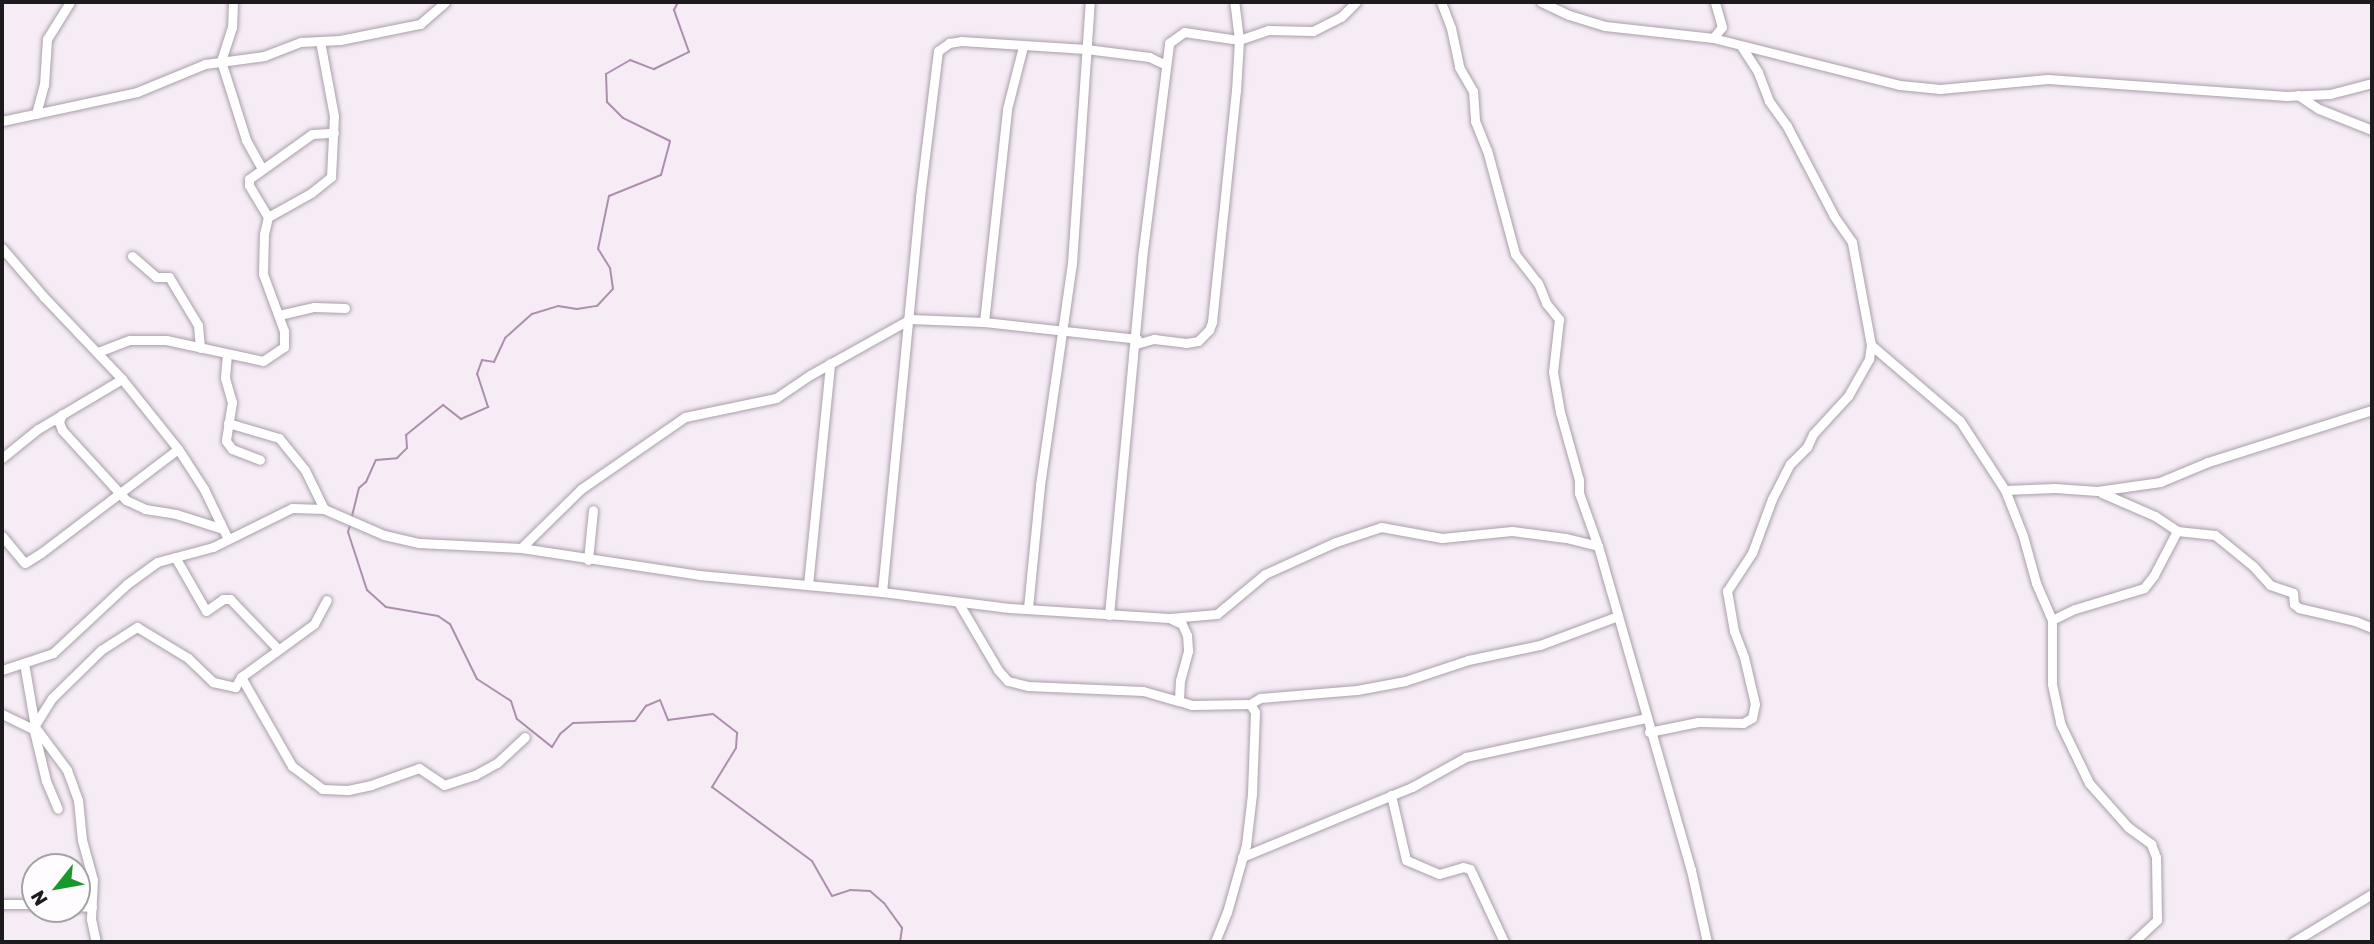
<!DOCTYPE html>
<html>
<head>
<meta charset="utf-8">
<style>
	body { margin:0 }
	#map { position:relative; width:2374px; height:944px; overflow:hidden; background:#f6ecf6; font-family:Rubik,sans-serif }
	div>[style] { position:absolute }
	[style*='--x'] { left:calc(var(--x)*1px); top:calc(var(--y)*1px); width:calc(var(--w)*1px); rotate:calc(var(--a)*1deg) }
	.stream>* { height:2px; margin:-1px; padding:0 1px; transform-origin:1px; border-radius:1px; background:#ab8fad }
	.roads { filter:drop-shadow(0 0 2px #a89fa9) drop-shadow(0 0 2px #a89fa9) }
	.minor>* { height:9px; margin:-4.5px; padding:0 4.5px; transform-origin:4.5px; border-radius:4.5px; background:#fff }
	span { translate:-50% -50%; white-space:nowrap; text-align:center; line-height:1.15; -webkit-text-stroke:7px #fefcfe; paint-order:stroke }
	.frame { position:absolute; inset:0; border:4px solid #1d1a1d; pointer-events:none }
	.north { position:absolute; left:21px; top:853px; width:70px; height:70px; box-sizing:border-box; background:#fefcfe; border:2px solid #a4a2a4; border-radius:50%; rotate:239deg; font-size:19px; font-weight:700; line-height:28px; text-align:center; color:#1d1a1d }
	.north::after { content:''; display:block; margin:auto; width:24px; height:32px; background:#19982c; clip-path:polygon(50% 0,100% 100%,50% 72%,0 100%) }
</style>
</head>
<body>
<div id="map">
	<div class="stream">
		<i style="--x:352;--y:516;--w:29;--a:-76"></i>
		<i style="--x:359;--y:488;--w:9;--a:-41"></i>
		<i style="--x:366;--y:482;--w:24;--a:-66"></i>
		<i style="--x:376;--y:460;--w:21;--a:-5"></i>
		<i style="--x:397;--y:458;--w:14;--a:-45"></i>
		<i style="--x:407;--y:448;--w:13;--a:-94"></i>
		<i style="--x:406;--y:435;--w:48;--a:-39"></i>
		<i style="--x:443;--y:405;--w:23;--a:38"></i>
		<i style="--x:461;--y:419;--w:30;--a:-24"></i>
		<i style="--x:488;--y:407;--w:35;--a:-108"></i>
		<i style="--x:477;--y:374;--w:15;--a:-70"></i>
		<i style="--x:482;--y:360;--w:12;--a:9"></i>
		<i style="--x:494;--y:362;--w:26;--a:-65"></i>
		<i style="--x:505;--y:338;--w:36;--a:-42"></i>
		<i style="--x:532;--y:314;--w:27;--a:-17"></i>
		<i style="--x:558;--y:306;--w:19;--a:9"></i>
		<i style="--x:577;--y:309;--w:20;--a:-9"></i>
		<i style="--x:597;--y:306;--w:23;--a:-47"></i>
		<i style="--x:613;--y:289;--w:21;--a:-98"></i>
		<i style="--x:610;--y:268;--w:22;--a:-122"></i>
		<i style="--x:598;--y:249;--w:54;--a:-78.3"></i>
		<i style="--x:609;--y:196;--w:56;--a:-22"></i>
		<i style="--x:661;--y:175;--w:35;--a:-75"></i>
		<i style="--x:670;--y:141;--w:52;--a:-153.9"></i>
		<i style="--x:623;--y:118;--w:23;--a:-135"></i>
		<i style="--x:607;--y:102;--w:28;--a:-92"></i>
		<i style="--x:606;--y:74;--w:28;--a:-30"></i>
		<i style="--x:630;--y:60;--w:26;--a:21"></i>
		<i style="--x:654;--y:69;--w:39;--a:-26"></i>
		<i style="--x:689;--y:52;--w:45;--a:-109.7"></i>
		<i style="--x:674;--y:10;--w:9;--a:-63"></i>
		<i style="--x:350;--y:525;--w:7;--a:106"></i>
		<i style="--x:348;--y:532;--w:61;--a:71.9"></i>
		<i style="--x:367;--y:590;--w:25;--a:42"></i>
		<i style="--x:386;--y:607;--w:53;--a:9.8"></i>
		<i style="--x:438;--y:616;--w:14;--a:34"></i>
		<i style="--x:450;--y:624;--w:61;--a:63.9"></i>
		<i style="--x:477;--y:679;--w:40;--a:32.9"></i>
		<i style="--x:511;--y:701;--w:19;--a:72"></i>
		<i style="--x:517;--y:719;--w:45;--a:38.7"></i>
		<i style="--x:552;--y:747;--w:15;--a:-58"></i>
		<i style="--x:560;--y:734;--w:17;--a:-40"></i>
		<i style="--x:573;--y:723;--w:62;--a:-1.8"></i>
		<i style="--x:635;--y:721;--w:19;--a:-54"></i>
		<i style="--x:646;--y:706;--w:15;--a:-23"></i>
		<i style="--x:660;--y:700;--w:22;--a:68"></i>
		<i style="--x:668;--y:720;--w:45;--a:-7.6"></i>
		<i style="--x:713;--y:714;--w:31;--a:38"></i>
		<i style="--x:737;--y:733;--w:15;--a:94"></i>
		<i style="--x:736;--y:748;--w:46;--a:121.6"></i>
		<i style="--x:712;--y:787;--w:124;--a:36.5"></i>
		<i style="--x:812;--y:861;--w:40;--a:60.3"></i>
		<i style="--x:832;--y:896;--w:19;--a:-18"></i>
		<i style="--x:850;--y:890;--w:20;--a:3"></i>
		<i style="--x:870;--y:891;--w:18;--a:41"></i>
		<i style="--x:884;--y:903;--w:31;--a:54"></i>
		<i style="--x:902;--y:928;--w:14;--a:98"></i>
	</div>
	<div class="roads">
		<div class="minor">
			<i style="--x:233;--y:2;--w:25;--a:92"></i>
			<i style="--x:232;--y:27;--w:36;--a:108"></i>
			<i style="--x:221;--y:61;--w:83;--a:72.4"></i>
			<i style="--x:246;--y:140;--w:33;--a:61"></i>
			<i style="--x:1441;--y:2;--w:28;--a:69"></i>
			<i style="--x:1451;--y:28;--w:40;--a:78"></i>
			<i style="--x:1459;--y:67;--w:28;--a:60"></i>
			<i style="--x:1473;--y:91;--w:30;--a:86"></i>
			<i style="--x:1475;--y:121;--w:31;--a:68"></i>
			<i style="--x:1487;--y:150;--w:108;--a:74.9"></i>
			<i style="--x:1515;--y:254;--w:37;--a:52"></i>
			<i style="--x:1538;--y:283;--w:22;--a:68"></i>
			<i style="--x:1546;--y:303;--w:21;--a:51"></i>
			<i style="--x:1559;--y:319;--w:53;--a:96.5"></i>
			<i style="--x:1553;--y:372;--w:41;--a:80.1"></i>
			<i style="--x:1560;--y:412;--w:71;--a:74.4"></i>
			<i style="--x:1579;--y:480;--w:13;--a:90"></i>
			<i style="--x:1579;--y:493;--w:56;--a:70.3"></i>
			<i style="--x:1598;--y:546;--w:337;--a:74"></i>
			<i style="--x:1691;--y:870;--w:74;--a:77.5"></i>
			<i style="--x:1541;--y:2;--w:31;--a:25"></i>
			<i style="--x:1569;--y:15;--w:38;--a:17"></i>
			<i style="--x:1605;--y:26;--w:109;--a:6.3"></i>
			<i style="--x:1713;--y:38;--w:193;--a:14.1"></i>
			<i style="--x:1900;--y:85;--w:40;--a:5.7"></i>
			<i style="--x:1940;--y:89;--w:108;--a:-5.3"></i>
			<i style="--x:2048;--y:79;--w:239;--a:4.1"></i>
			<i style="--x:2286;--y:96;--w:44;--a:-2.6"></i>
			<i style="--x:2330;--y:94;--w:43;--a:-14.7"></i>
			<i style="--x:1713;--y:38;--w:14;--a:-51"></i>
			<i style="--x:1722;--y:27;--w:26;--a:-106"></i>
			<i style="--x:2298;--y:95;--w:25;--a:34"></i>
			<i style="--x:2319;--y:109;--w:57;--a:21.6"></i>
			<i style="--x:36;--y:114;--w:30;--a:-75"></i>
			<i style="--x:44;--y:85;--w:46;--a:-86.3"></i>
			<i style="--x:47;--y:39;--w:44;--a:-58.1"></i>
			<i style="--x:2;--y:121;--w:138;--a:-12.1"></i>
			<i style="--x:137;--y:92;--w:74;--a:-22.4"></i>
			<i style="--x:205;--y:64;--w:60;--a:-7.7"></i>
			<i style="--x:264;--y:56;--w:40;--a:-21"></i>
			<i style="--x:301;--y:42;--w:39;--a:-3"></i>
			<i style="--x:340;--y:40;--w:82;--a:-11.3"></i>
			<i style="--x:420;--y:24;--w:33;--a:-41"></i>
			<i style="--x:268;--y:217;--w:37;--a:-121"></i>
			<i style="--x:249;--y:185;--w:6;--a:-90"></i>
			<i style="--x:249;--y:179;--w:77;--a:-35.5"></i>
			<i style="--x:312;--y:134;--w:22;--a:-3"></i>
			<i style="--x:2;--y:248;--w:65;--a:49.4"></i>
			<i style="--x:44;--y:297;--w:113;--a:46.4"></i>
			<i style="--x:122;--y:379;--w:90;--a:51.3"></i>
			<i style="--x:178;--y:449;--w:48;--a:57"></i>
			<i style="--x:204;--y:489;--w:55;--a:64.4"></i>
			<i style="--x:132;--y:256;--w:32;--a:41"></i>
			<i style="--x:156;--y:277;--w:13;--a:0"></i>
			<i style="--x:169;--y:277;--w:56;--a:58.9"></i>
			<i style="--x:198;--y:325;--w:23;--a:85"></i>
			<i style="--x:279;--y:315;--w:36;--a:-13"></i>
			<i style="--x:314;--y:307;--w:31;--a:2"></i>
			<i style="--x:984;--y:322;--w:214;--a:-83.8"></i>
			<i style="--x:1007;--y:109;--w:65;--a:-75.7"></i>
			<i style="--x:1136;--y:344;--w:19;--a:-16"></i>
			<i style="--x:1154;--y:339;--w:32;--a:7"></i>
			<i style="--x:1186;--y:343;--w:12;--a:-9"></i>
			<i style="--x:1198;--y:341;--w:16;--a:-45"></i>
			<i style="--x:1209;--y:330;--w:9;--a:-69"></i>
			<i style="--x:1212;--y:322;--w:232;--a:-84.1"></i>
			<i style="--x:1236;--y:91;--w:51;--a:-86.6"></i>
			<i style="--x:1239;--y:40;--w:38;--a:-97"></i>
			<i style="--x:1871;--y:345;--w:117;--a:40.5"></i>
			<i style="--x:1960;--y:421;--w:82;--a:56.9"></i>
			<i style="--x:2005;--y:490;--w:49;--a:68.6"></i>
			<i style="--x:2023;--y:536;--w:49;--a:74.5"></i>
			<i style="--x:2036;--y:583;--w:40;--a:66.6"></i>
			<i style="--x:2052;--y:620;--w:64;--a:90"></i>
			<i style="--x:2052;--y:684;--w:40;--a:78"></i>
			<i style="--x:2060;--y:723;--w:67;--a:64.2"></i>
			<i style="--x:2089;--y:783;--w:59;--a:48.4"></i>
			<i style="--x:2128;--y:827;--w:29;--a:36"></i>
			<i style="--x:2151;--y:844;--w:14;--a:69"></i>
			<i style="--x:2156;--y:857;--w:63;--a:89.1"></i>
			<i style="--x:2157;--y:920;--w:33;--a:137"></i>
			<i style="--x:98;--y:352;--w:34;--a:-21"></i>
			<i style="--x:130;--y:340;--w:36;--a:0"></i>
			<i style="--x:166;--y:340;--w:99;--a:12.2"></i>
			<i style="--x:263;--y:361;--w:25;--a:-34"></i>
			<i style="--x:284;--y:347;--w:16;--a:-90"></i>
			<i style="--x:284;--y:331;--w:61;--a:-110.2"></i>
			<i style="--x:263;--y:274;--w:40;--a:-88.6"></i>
			<i style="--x:264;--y:234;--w:17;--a:-77"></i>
			<i style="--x:268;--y:217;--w:49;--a:-29.2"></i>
			<i style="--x:311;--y:193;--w:26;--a:-39"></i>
			<i style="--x:331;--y:177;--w:61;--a:-87.2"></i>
			<i style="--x:334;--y:116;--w:76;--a:-100.6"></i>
			<i style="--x:227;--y:354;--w:24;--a:95"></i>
			<i style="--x:225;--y:378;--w:25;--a:74"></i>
			<i style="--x:232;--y:402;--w:39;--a:99"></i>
			<i style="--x:226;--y:441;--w:10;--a:53"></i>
			<i style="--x:232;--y:449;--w:30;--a:21"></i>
			<i style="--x:62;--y:414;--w:9;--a:111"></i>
			<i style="--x:59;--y:422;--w:9;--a:69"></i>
			<i style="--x:62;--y:430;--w:95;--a:47.6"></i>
			<i style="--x:126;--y:500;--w:21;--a:25"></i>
			<i style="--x:145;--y:509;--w:31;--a:9"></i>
			<i style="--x:176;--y:514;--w:49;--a:17.7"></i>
			<i style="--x:228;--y:423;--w:53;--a:16.4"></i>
			<i style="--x:279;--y:438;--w:41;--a:50.9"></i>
			<i style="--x:305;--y:470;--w:43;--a:64"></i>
			<i style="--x:2;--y:458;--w:46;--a:-38.9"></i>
			<i style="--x:38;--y:429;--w:98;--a:-30.8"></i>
			<i style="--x:2005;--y:490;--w:50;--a:-2.3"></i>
			<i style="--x:2055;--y:488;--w:42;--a:4.1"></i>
			<i style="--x:2097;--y:491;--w:64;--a:-8.1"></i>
			<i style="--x:2160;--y:482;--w:52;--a:-22.6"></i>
			<i style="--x:2208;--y:462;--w:172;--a:-17.6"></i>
			<i style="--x:2102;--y:493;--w:58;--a:23.5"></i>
			<i style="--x:2155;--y:516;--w:27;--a:34"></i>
			<i style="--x:2177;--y:531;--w:38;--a:6"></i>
			<i style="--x:2215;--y:535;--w:49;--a:39.2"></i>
			<i style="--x:2253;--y:566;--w:25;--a:48"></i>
			<i style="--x:2270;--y:585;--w:24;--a:19"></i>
			<i style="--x:2293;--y:593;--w:11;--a:85"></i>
			<i style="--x:2294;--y:604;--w:6;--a:39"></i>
			<i style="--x:2299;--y:608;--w:57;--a:13.1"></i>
			<i style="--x:2355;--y:621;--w:18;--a:22"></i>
			<i style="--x:2;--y:536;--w:35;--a:50"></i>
			<i style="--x:25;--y:563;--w:19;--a:-32"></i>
			<i style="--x:41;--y:553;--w:172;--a:-37.2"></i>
			<i style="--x:521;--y:548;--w:84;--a:-44.5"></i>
			<i style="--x:581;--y:489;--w:126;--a:-34.7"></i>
			<i style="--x:685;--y:417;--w:93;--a:-11.8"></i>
			<i style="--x:776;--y:398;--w:41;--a:-34.1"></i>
			<i style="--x:810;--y:375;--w:115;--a:-29.2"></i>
			<i style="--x:910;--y:319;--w:74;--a:2.3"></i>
			<i style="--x:984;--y:322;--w:154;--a:6.3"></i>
			<i style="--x:175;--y:557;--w:62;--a:60.1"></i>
			<i style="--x:206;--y:611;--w:21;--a:-35"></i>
			<i style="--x:223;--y:599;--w:7;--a:0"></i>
			<i style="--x:230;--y:599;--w:69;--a:46.2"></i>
			<i style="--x:588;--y:560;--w:50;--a:-84.3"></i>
			<i style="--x:808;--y:585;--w:223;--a:-84.3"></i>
			<i style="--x:882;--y:592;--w:397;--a:-84.5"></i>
			<i style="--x:920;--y:197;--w:147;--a:-83"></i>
			<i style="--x:938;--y:51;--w:14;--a:-36"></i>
			<i style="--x:949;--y:43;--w:12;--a:-9"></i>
			<i style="--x:961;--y:41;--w:125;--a:3.7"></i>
			<i style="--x:1086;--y:49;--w:64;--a:7.2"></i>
			<i style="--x:1149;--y:57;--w:19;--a:25"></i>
			<i style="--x:958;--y:602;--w:79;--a:59.5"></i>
			<i style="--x:998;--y:670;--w:15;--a:48"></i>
			<i style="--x:1008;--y:681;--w:21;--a:14"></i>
			<i style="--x:1028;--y:686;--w:115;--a:2.5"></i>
			<i style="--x:1143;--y:691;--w:37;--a:16"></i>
			<i style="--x:1028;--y:608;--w:124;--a:-84.4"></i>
			<i style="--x:1040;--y:485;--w:224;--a:-81.8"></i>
			<i style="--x:1072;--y:263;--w:262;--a:-86.1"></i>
			<i style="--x:1109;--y:615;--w:359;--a:-84.7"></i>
			<i style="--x:1142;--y:258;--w:217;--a:-82.8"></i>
			<i style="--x:1169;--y:43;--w:19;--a:-36"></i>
			<i style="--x:1184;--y:32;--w:56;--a:8.3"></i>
			<i style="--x:1239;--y:40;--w:31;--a:-19"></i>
			<i style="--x:1268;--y:30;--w:45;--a:1.3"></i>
			<i style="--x:1313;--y:31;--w:31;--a:-27"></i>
			<i style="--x:1341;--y:17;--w:21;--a:-45"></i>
			<i style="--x:1170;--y:618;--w:47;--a:-4.9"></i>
			<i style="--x:1217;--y:614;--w:62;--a:-39.8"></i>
			<i style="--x:1265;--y:574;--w:78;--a:-24.3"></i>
			<i style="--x:1336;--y:542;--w:47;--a:-18.4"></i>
			<i style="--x:1381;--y:527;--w:62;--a:10.2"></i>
			<i style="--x:1442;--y:538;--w:70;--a:-5.7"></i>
			<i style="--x:1512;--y:531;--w:54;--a:7.4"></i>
			<i style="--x:1566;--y:538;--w:33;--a:14"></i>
			<i style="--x:2052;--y:620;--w:25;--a:-26"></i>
			<i style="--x:2075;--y:609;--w:72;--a:-16.9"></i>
			<i style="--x:2144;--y:588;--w:16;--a:-52"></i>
			<i style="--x:2154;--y:575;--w:50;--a:-62.4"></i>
			<i style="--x:24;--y:663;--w:65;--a:80.2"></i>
			<i style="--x:35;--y:727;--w:54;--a:53.3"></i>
			<i style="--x:67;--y:770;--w:32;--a:70"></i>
			<i style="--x:78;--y:800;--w:40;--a:84.3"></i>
			<i style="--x:82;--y:840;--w:41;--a:74.6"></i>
			<i style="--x:93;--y:880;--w:39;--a:93"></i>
			<i style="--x:91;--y:919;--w:24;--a:78"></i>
			<i style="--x:2;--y:670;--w:54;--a:-18.4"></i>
			<i style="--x:53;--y:653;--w:101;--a:-43"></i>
			<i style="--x:127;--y:584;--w:37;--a:-36"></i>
			<i style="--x:157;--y:562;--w:58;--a:-15"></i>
			<i style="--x:213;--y:547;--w:88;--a:-26.3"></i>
			<i style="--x:292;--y:508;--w:32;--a:2"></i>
			<i style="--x:324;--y:509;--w:65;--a:23.4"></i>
			<i style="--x:384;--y:535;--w:36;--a:13"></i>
			<i style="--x:419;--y:543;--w:102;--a:2.8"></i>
			<i style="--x:521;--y:548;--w:180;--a:8.6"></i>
			<i style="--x:699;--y:575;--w:184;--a:5.3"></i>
			<i style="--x:882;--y:592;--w:128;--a:7.2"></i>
			<i style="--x:1009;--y:608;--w:160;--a:3.6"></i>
			<i style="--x:1169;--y:618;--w:14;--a:25"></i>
			<i style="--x:1182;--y:624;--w:12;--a:66"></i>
			<i style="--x:1187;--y:635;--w:16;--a:86"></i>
			<i style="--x:1188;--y:651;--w:30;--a:105"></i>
			<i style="--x:1180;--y:680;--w:21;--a:93"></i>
			<i style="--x:1179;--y:701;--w:14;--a:17"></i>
			<i style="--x:1192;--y:705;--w:58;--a:-1"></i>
			<i style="--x:1250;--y:704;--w:9;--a:58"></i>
			<i style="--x:1255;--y:712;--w:82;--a:92.1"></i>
			<i style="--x:1252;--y:794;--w:51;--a:96.7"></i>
			<i style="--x:1246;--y:845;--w:70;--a:105.8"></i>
			<i style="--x:1227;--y:912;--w:32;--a:112"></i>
			<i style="--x:241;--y:677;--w:103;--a:60.2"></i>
			<i style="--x:292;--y:766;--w:38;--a:37"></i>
			<i style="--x:322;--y:789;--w:26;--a:2"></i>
			<i style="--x:348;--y:790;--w:24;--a:-12"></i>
			<i style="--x:371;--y:785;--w:51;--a:-19.5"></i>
			<i style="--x:419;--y:768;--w:30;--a:34"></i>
			<i style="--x:444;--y:785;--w:33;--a:-18"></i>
			<i style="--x:475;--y:775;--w:25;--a:-29"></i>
			<i style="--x:497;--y:763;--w:38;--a:-43"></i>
			<i style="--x:1250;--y:704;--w:12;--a:-31"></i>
			<i style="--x:1260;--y:698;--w:97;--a:-4.7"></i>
			<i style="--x:1357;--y:690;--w:49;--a:-10.6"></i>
			<i style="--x:1405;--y:681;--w:66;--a:-18.4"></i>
			<i style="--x:1468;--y:660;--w:74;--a:-11.8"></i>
			<i style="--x:1540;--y:645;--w:83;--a:-20.4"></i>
			<i style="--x:2;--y:714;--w:34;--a:26"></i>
			<i style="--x:35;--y:725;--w:32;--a:-58"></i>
			<i style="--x:52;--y:698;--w:69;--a:-44.4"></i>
			<i style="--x:101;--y:650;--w:43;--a:-32.6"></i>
			<i style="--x:137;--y:627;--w:60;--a:31.3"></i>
			<i style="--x:188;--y:658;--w:35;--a:44"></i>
			<i style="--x:213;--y:682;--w:23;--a:13"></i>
			<i style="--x:235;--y:687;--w:12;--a:-59"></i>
			<i style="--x:241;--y:677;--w:90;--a:-36"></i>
			<i style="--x:314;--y:624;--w:27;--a:-62"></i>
			<i style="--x:34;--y:731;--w:51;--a:76.5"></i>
			<i style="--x:46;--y:781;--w:30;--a:67"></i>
			<i style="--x:1649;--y:732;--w:50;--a:-11.5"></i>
			<i style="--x:1698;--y:722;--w:45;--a:1.3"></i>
			<i style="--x:1743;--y:723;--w:10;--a:-29"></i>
			<i style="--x:1752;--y:718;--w:14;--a:-78"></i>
			<i style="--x:1755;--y:704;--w:48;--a:-103.2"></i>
			<i style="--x:1744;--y:657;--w:28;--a:-111"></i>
			<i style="--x:1734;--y:631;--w:41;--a:-99.9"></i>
			<i style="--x:1727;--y:591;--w:45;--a:-56.7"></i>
			<i style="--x:1752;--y:553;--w:58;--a:-69.7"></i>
			<i style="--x:1772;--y:499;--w:39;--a:-63"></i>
			<i style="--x:1790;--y:464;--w:24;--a:-45"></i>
			<i style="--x:1807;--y:447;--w:14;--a:-65"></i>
			<i style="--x:1813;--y:434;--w:52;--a:-47.4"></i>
			<i style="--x:1848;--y:396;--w:43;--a:-60.4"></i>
			<i style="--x:1869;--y:359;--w:14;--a:-82"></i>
			<i style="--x:1871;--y:345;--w:105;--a:-100.5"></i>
			<i style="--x:1852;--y:242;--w:32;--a:-125"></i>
			<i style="--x:1834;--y:216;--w:102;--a:-117.6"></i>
			<i style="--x:1787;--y:126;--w:31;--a:-126"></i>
			<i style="--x:1769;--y:101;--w:31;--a:-111"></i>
			<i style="--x:1758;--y:72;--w:31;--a:-123"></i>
			<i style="--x:1391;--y:795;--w:67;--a:77"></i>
			<i style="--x:1406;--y:860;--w:36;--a:23"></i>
			<i style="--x:1439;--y:874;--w:25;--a:-16"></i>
			<i style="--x:1463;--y:867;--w:7;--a:16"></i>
			<i style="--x:1470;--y:869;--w:81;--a:65"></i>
			<i style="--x:1242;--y:857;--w:184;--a:-22.4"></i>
			<i style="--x:1412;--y:787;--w:62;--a:-29.1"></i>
			<i style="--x:1466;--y:757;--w:185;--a:-12.2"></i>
			<i style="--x:2;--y:904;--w:33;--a:0"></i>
			<i style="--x:77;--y:906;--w:15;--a:4"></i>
			<i style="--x:2293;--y:942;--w:92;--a:-31.3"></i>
		</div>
	</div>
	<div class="frame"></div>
	<div class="north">N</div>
</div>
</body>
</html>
